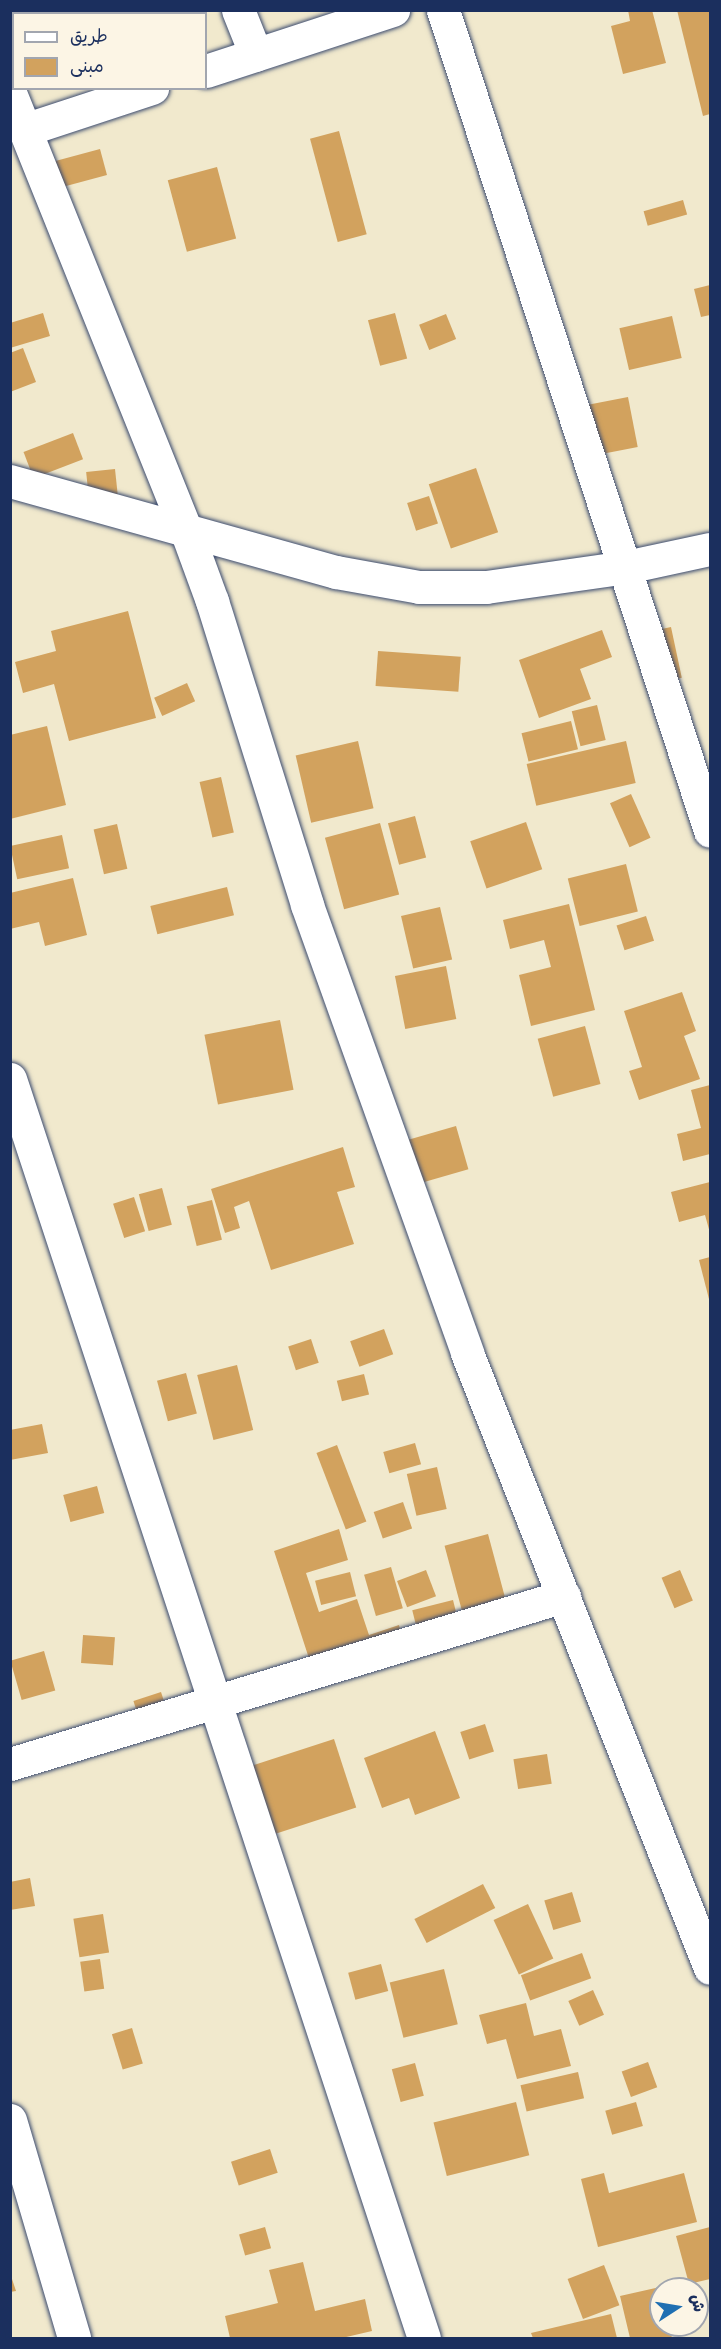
<!DOCTYPE html>
<html>
<head>
<meta charset="utf-8">
<style>
	body { margin:0 }
	#map { position:relative; width:721px; height:2349px; overflow:hidden; background:#f1e9cd; font-family:"Gochi Hand","Playpen Sans Arabic",sans-serif }
	div>[style] { position:absolute }
	[style*='--x'] { left:calc(var(--x)*1px); top:calc(var(--y)*1px); width:calc(var(--w)*1px); rotate:calc(var(--a)*1deg) }
	.building>* { inset:0; background:#d2a25e; transform-origin:0 0 }
	.roads { filter:drop-shadow(0 0 2px #3b4b6f) drop-shadow(0 0 2px #3b4b6f) }
	.minor>* { height:33px; margin:-16.5px; padding:0 16.5px; transform-origin:16.5px; border-radius:16.5px; background:#fff }
	span { translate:-50% -50%; white-space:nowrap; text-align:center; line-height:1.15; -webkit-text-stroke:5px #fcf5e5; paint-order:stroke }
	.frame { position:absolute; inset:0; border:12px solid #1b2f5e; pointer-events:none }
	.legend { position:absolute; left:12px; top:12px; width:195px; height:78px; box-sizing:border-box; background:#fcf5e5; border:2px solid #a2a6af; margin:0; padding:8px 10px; list-style:none; font-size:18px; color:#1b2f5e }
	.legend li { display:flex; align-items:center; gap:12px; height:30px }
	.legend b { width:30px; border:2px solid #a2a6af }
	.north { position:absolute; left:649px; top:2277px; width:60px; height:60px; box-sizing:border-box; background:#fcf5e5; border:2px solid #a2a6af; border-radius:50%; rotate:78deg; font-size:16px; font-weight:700; line-height:24px; text-align:center; color:#1b2f5e }
	.north::after { content:''; display:block; margin:auto; width:21px; height:27px; background:#1f6fb2; clip-path:polygon(50% 0,100% 100%,50% 72%,0 100%) }
</style>
</head>
<body>
<div id="map">
	<div class="building">
		<i style="clip-path:polygon(628px 10px,652px 10px,666px 63px,623px 74px,611px 26px,630px 21px)"></i>
		<i style="clip-path:polygon(677px 10px,710px 10px,710px 114px,703px 116px)"></i>
		<i style="left:339px;top:131px;width:107px;height:30px;rotate:75deg"></i>
		<i style="left:100px;top:149px;width:27px;height:49px;rotate:75deg"></i>
		<i style="left:217px;top:167px;width:74px;height:51px;rotate:75deg"></i>
		<i style="left:683px;top:200px;width:15px;height:41px;rotate:74deg"></i>
		<i style="clip-path:polygon(710px 285px,710px 315px,701px 317px,694px 289px)"></i>
		<i style="clip-path:polygon(43px 313px,50px 336px,10px 348px,10px 323px)"></i>
		<i style="left:395px;top:313px;width:47px;height:28px;rotate:75deg"></i>
		<i style="left:446px;top:314px;width:27px;height:29px;rotate:68deg"></i>
		<i style="left:672px;top:316px;width:43px;height:54px;rotate:77deg"></i>
		<i style="clip-path:polygon(23px 348px,36px 382px,10px 392px,10px 353px)"></i>
		<i style="left:628px;top:397px;width:51px;height:59px;rotate:79deg"></i>
		<i style="left:73px;top:433px;width:28px;height:53px;rotate:69deg"></i>
		<i style="left:476px;top:468px;width:68px;height:50px;rotate:71deg"></i>
		<i style="left:115px;top:469px;width:27px;height:29px;rotate:84deg"></i>
		<i style="left:429px;top:496px;width:29px;height:23px;rotate:72deg"></i>
		<i style="clip-path:polygon(128px 611px,156px 718px,69px 741px,54px 684px,23px 693px,15px 662px,56px 651px,51px 631px)"></i>
		<i style="left:671px;top:627px;width:52px;height:25px;rotate:78deg"></i>
		<i style="clip-path:polygon(602px 630px,612px 657px,580px 669px,591px 699px,539px 718px,519px 660px)"></i>
		<i style="left:378px;top:651px;width:83px;height:35px;rotate:4deg"></i>
		<i style="left:187px;top:683px;width:20px;height:36px;rotate:66deg"></i>
		<i style="left:597px;top:705px;width:36px;height:26px;rotate:76deg"></i>
		<i style="left:571px;top:721px;width:29px;height:51px;rotate:76deg"></i>
		<i style="clip-path:polygon(47px 726px,66px 805px,10px 819px,10px 735px)"></i>
		<i style="left:358px;top:741px;width:69px;height:64px;rotate:77deg"></i>
		<i style="left:626px;top:741px;width:43px;height:102px;rotate:77deg"></i>
		<i style="left:221px;top:777px;width:57px;height:22px;rotate:77deg"></i>
		<i style="left:631px;top:794px;width:48px;height:23px;rotate:66deg"></i>
		<i style="left:415px;top:816px;width:43px;height:28px;rotate:75deg"></i>
		<i style="left:526px;top:822px;width:50px;height:59px;rotate:71deg"></i>
		<i style="left:380px;top:823px;width:74px;height:57px;rotate:75deg"></i>
		<i style="left:117px;top:824px;width:46px;height:24px;rotate:77deg"></i>
		<i style="left:62px;top:835px;width:34px;height:53px;rotate:78deg"></i>
		<i style="left:626px;top:864px;width:49px;height:60px;rotate:76deg"></i>
		<i style="clip-path:polygon(73px 878px,87px 935px,45px 946px,39px 922px,10px 929px,10px 893px)"></i>
		<i style="left:227px;top:887px;width:29px;height:79px;rotate:76deg"></i>
		<i style="clip-path:polygon(569px 904px,595px 1010px,531px 1026px,519px 975px,551px 967px,544px 940px,510px 949px,503px 920px)"></i>
		<i style="left:440px;top:907px;width:54px;height:40px;rotate:77deg"></i>
		<i style="left:646px;top:916px;width:26px;height:31px;rotate:72deg"></i>
		<i style="left:446px;top:966px;width:54px;height:52px;rotate:79deg"></i>
		<i style="clip-path:polygon(682px 992px,696px 1031px,684px 1036px,700px 1079px,639px 1100px,629px 1071px,642px 1067px,624px 1011px)"></i>
		<i style="left:280px;top:1020px;width:71px;height:77px;rotate:79deg"></i>
		<i style="left:585px;top:1026px;width:60px;height:49px;rotate:75deg"></i>
		<i style="clip-path:polygon(710px 1085px,710px 1154px,683px 1161px,677px 1134px,701px 1128px,691px 1090px)"></i>
		<i style="left:456px;top:1126px;width:45px;height:54px;rotate:74deg"></i>
		<i style="clip-path:polygon(343px 1147px,355px 1187px,337px 1192px,354px 1244px,271px 1270px,249px 1201px,234px 1207px,240px 1228px,225px 1233px,211px 1189px)"></i>
		<i style="clip-path:polygon(710px 1182px,710px 1233px,705px 1215px,679px 1222px,671px 1192px)"></i>
		<i style="left:162px;top:1188px;width:38px;height:24px;rotate:75deg"></i>
		<i style="left:134px;top:1197px;width:36px;height:22px;rotate:72deg"></i>
		<i style="left:212px;top:1200px;width:41px;height:26px;rotate:76deg"></i>
		<i style="clip-path:polygon(710px 1257px,710px 1303px,699px 1260px)"></i>
		<i style="left:384px;top:1329px;width:27px;height:36px;rotate:70deg"></i>
		<i style="left:311px;top:1339px;width:25px;height:24px;rotate:72deg"></i>
		<i style="left:237px;top:1365px;width:67px;height:41px;rotate:76deg"></i>
		<i style="left:186px;top:1373px;width:42px;height:30px;rotate:75deg"></i>
		<i style="left:364px;top:1374px;width:21px;height:28px;rotate:76deg"></i>
		<i style="clip-path:polygon(42px 1424px,48px 1453px,10px 1460px,10px 1430px)"></i>
		<i style="left:415px;top:1443px;width:22px;height:33px;rotate:74deg"></i>
		<i style="left:337px;top:1445px;width:82px;height:22px;rotate:69deg"></i>
		<i style="left:437px;top:1467px;width:43px;height:31px;rotate:77deg"></i>
		<i style="left:97px;top:1486px;width:28px;height:35px;rotate:75deg"></i>
		<i style="left:403px;top:1502px;width:28px;height:31px;rotate:71deg"></i>
		<i style="clip-path:polygon(339px 1529px,348px 1560px,306px 1573px,319px 1612px,357px 1599px,369px 1635px,399px 1625px,407px 1653px,317px 1683px,274px 1551px)"></i>
		<i style="left:488px;top:1534px;width:79px;height:45px;rotate:75deg"></i>
		<i style="left:391px;top:1567px;width:43px;height:28px;rotate:74deg"></i>
		<i style="left:426px;top:1570px;width:28px;height:31px;rotate:69deg"></i>
		<i style="left:680px;top:1570px;width:33px;height:20px;rotate:67deg"></i>
		<i style="left:350px;top:1572px;width:25px;height:36px;rotate:76deg"></i>
		<i style="left:453px;top:1600px;width:29px;height:42px;rotate:76deg"></i>
		<i style="left:83px;top:1635px;width:32px;height:28px;rotate:4deg"></i>
		<i style="left:44px;top:1651px;width:41px;height:35px;rotate:74deg"></i>
		<i style="left:161px;top:1692px;width:32px;height:29px;rotate:72deg"></i>
		<i style="left:485px;top:1724px;width:29px;height:26px;rotate:72deg"></i>
		<i style="clip-path:polygon(435px 1731px,460px 1798px,415px 1815px,409px 1798px,382px 1808px,364px 1758px)"></i>
		<i style="left:334px;top:1739px;width:72px;height:88px;rotate:72deg"></i>
		<i style="left:547px;top:1754px;width:30px;height:34px;rotate:81deg"></i>
		<i style="clip-path:polygon(30px 1878px,35px 1906px,10px 1910px,10px 1882px)"></i>
		<i style="left:483px;top:1884px;width:27px;height:77px;rotate:63deg"></i>
		<i style="left:572px;top:1892px;width:31px;height:29px;rotate:73deg"></i>
		<i style="left:528px;top:1904px;width:60px;height:38px;rotate:65deg"></i>
		<i style="left:103px;top:1914px;width:39px;height:30px;rotate:81deg"></i>
		<i style="left:582px;top:1953px;width:27px;height:65px;rotate:70deg"></i>
		<i style="left:100px;top:1959px;width:30px;height:20px;rotate:82deg"></i>
		<i style="left:381px;top:1964px;width:28px;height:34px;rotate:75deg"></i>
		<i style="left:444px;top:1969px;width:57px;height:56px;rotate:76deg"></i>
		<i style="left:593px;top:1990px;width:27px;height:27px;rotate:66deg"></i>
		<i style="clip-path:polygon(526px 2003px,534px 2036px,561px 2029px,571px 2066px,517px 2079px,506px 2039px,487px 2044px,479px 2015px)"></i>
		<i style="left:132px;top:2028px;width:37px;height:21px;rotate:73deg"></i>
		<i style="left:648px;top:2062px;width:27px;height:28px;rotate:70deg"></i>
		<i style="left:415px;top:2063px;width:34px;height:24px;rotate:75deg"></i>
		<i style="left:578px;top:2072px;width:27px;height:59px;rotate:77deg"></i>
		<i style="left:516px;top:2102px;width:55px;height:85px;rotate:76deg"></i>
		<i style="left:636px;top:2102px;width:25px;height:32px;rotate:74deg"></i>
		<i style="left:270px;top:2149px;width:25px;height:41px;rotate:72deg"></i>
		<i style="clip-path:polygon(604px 2173px,609px 2193px,684px 2173px,697px 2222px,598px 2247px,581px 2179px)"></i>
		<i style="left:265px;top:2227px;width:22px;height:27px;rotate:74deg"></i>
		<i style="clip-path:polygon(710px 2227px,710px 2279px,689px 2284px,676px 2236px)"></i>
		<i style="clip-path:polygon(303px 2262px,315px 2311px,365px 2299px,372px 2331px,342px 2338px,230px 2338px,225px 2316px,278px 2303px,269px 2270px)"></i>
		<i style="left:604px;top:2265px;width:43px;height:39px;rotate:69deg"></i>
		<i style="clip-path:polygon(10px 2273px,16px 2291px,10px 2292px)"></i>
		<i style="clip-path:polygon(660px 2287px,661px 2325px,669px 2325px,672px 2338px,630px 2338px,620px 2296px)"></i>
		<i style="clip-path:polygon(611px 2314px,617px 2338px,533px 2338px,531px 2333px)"></i>
	</div>
	<div class="roads">
		<div class="minor">
			<i style="--x:238;--y:10;--w:48;--a:68.2"></i>
			<i style="--x:443;--y:10;--w:863;--a:71.98"></i>
			<i style="--x:206;--y:71;--w:197;--a:-18.1"></i>
			<i style="--x:10;--y:93;--w:471;--a:68.1"></i>
			<i style="--x:186;--y:530;--w:76;--a:69.9"></i>
			<i style="--x:212;--y:601;--w:318;--a:72.6"></i>
			<i style="--x:307;--y:905;--w:476;--a:70.3"></i>
			<i style="--x:467;--y:1353;--w:661;--a:68.44"></i>
			<i style="--x:24;--y:130;--w:135;--a:-18.2"></i>
			<i style="--x:10;--y:481;--w:338;--a:15.6"></i>
			<i style="--x:336;--y:572;--w:84;--a:10.2"></i>
			<i style="--x:419;--y:587;--w:67;--a:0"></i>
			<i style="--x:486;--y:587;--w:141;--a:-8.1"></i>
			<i style="--x:626;--y:567;--w:86;--a:-12.1"></i>
			<i style="--x:10;--y:1079;--w:1325;--a:71.8"></i>
			<i style="--x:10;--y:1764;--w:579;--a:-16.87"></i>
			<i style="--x:10;--y:2120;--w:227;--a:73.6"></i>
		</div>
	</div>
	<div class="frame"></div>
	<ul class="legend">
	<li><b style="height:8px;background:#fff"></b>طريق</li>
	<li><b style="height:16px;background:#d2a25e"></b>مبنى</li>
	</ul>
	<div class="north">ش</div>
</div>
</body>
</html>
